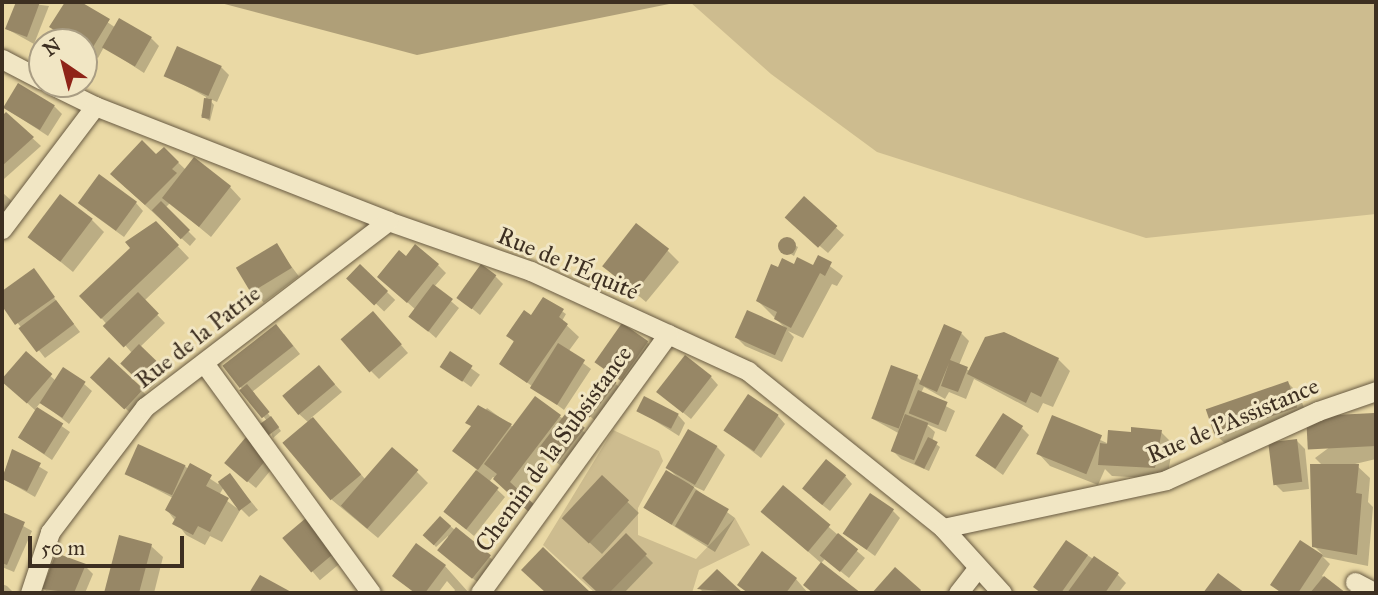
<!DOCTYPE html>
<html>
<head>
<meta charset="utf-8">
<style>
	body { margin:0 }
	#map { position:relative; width:1378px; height:595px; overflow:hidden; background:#ead9a5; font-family:"IM FELL Great Primer",serif }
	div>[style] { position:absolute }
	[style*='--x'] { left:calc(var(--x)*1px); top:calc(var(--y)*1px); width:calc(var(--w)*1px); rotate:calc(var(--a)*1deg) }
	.green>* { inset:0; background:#cdbc8f }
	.water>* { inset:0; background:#af9f78 }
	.shadow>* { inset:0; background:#0003; transform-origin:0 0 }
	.building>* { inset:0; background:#978766; transform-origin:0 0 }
	.round { border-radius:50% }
	.roads { filter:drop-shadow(0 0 2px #685a42) drop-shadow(0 0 2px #685a42) }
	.street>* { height:19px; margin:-9.5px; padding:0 9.5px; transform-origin:9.5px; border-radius:9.5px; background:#f1e6c4 }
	span { translate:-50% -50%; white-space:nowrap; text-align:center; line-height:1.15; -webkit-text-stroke:6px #f1e6c4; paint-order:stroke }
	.street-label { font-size:24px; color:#3d2f21 }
	.frame { position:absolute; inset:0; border:4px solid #3d2f21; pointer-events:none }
	.north { position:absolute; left:28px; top:28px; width:70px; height:70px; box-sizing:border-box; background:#f1e6c4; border:2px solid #a99d83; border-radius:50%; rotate:325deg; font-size:19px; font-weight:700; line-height:28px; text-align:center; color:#3d2f21 }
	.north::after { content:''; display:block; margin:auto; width:24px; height:32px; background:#8f2418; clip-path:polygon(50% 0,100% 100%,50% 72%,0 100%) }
	.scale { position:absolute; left:28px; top:536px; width:156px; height:32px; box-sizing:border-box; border:4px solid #3d2f21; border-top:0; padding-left:9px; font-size:21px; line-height:24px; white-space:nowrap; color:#3d2f21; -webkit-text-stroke:5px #f1e6c4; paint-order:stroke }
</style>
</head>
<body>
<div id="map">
	<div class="green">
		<i style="clip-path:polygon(690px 2px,1376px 2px,1376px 214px,1146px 238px,877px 152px,771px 74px)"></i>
		<i style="clip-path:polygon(613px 430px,659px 451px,663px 461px,638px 508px,638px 535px,696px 559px,735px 518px,750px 545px,699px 570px,692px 593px,595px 593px,543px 545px)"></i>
	</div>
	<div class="water">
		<i style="clip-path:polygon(217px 2px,679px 2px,417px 55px)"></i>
	</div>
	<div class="shadow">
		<i style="clip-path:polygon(18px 2px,49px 6px,34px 44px,7px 29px)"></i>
		<i style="clip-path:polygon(67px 2px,78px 2px,116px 28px,151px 38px,159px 46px,144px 73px,104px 47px,98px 58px,84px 50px,84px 42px,71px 42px,59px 35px,52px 27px)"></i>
		<i style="clip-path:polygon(221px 67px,229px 75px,217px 102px,208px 98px,214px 105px,210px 121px,201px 116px,206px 97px,166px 75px)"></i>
		<i style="clip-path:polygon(54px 106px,62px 114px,48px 136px,5px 108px)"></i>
		<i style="clip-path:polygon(6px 114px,41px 146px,4px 179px,2px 118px)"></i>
		<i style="clip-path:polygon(164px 149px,186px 170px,230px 187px,241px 199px,211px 237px,170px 203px,165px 208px,196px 239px,190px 246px,124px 186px)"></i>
		<i style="clip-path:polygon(2px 192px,17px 206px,2px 226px)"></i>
		<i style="clip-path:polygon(804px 199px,844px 235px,828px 253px,795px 225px)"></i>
		<i style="clip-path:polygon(136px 203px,143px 211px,124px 237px,87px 210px)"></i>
		<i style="clip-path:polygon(92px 220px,104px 232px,73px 272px,29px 236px)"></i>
		<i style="clip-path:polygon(156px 223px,189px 258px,144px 301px,165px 323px,140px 347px,166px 373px,150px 389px,123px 363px,132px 353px,82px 296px,132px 248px,127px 242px)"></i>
		<i style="clip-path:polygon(785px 240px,798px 247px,794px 256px,781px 248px)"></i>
		<i style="left:276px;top:246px;width:38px;height:44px;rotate:53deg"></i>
		<i style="clip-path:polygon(667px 250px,679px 262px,646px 302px,603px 266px)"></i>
		<i style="clip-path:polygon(406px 258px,438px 265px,446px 273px,434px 287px,459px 308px,436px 338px,411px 316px,416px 310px,387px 284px)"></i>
		<i style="clip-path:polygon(819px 258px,843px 276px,837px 286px,832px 284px,803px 338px,788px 331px,794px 337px,782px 362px,745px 346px,737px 338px,786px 329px,758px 301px,779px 270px,814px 267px)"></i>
		<i style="left:360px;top:266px;width:49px;height:16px;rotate:44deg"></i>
		<i style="clip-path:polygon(33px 270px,80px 332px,45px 358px,2px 303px,2px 293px)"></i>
		<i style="clip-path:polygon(495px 276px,503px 284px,480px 315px,459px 298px)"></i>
		<i style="clip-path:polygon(544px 299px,566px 314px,562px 321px,579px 337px,568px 352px,591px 369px,564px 410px,501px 363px,515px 343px,508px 336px,532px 318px)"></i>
		<i style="clip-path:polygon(380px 321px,408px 353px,379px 379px,371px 371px)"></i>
		<i style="clip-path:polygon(961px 333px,969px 341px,959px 365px,970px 371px,1058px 359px,1070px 371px,1053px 407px,1043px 403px,1038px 413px,974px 379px,966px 399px,949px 392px,945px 399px,924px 387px,921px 393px,955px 411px,946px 432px,926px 424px,935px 432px,932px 441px,940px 447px,929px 471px,901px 459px,893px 451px,900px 434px,871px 418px,917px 377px,922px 382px)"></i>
		<i style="clip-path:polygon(284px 334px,300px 354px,252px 392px,281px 431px,273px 438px,267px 421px,225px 367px)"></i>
		<i style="clip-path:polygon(647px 342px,655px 350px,630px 386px,598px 363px)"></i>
		<i style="left:450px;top:353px;width:37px;height:15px;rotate:36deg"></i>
		<i style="clip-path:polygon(26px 354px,56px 381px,84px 384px,92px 391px,69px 424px,41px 402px,36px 408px,70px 432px,52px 460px,20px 438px,36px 411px,2px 380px)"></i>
		<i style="left:109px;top:359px;width:56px;height:24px;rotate:44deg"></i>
		<i style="clip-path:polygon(326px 375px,342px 392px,311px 418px,365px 479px,416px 471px,428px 483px,378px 538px,332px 500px,309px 423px,299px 414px)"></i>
		<i style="clip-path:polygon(711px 377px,718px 385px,691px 419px,665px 398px)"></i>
		<i style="clip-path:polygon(1288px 383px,1299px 394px,1308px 419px,1229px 447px,1217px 436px)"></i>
		<i style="clip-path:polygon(616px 384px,624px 392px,599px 424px,584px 411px)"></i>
		<i style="clip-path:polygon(487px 408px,513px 427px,559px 416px,592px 437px,567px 470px,549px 457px,521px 495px,493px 477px,489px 482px,505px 497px,474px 536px,444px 511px,477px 470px,455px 451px)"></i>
		<i style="clip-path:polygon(638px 410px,678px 415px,685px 423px,679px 436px)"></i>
		<i style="clip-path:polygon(1373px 415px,1376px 459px,1355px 464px,1370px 478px,1368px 502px,1373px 507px,1368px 566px,1323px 557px,1330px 564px,1322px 576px,1343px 593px,1281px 593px,1272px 585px,1323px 555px,1314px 546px,1323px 466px,1315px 458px)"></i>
		<i style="clip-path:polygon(778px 416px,785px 424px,761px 458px,726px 431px)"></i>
		<i style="clip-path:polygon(1053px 418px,1109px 444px,1161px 432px,1173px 444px,1167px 479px,1112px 476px,1105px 469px,1098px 485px,1050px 466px,1039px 454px)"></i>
		<i style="clip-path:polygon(1022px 428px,1029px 435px,1003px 475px,977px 456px)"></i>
		<i style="clip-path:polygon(1297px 441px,1305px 449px,1309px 489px,1283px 492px,1275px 484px)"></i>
		<i style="clip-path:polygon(717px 447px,725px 455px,704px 491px,689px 484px,735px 518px,715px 552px,645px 508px,677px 477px,668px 468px)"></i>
		<i style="clip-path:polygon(13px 451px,48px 472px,35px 497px,2px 478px)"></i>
		<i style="clip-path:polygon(268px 457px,275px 465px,256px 488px,234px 470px)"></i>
		<i style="clip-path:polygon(evenodd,185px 466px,189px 470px,191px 466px,218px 484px,229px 475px,258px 510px,249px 517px,241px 509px,222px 542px,210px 536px,205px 545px,186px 535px,167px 510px,173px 498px,127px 474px,185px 466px,224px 487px,239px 507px,238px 509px,219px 495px,224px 487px)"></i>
		<i style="clip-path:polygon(845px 476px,852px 484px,830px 511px,812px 497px)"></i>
		<i style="clip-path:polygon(602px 478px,639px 513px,602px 554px,576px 530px)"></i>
		<i style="clip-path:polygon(783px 488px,865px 558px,849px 578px,825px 559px,821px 563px,763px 512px)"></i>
		<i style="clip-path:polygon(893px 511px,900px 518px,875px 556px,845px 534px)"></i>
		<i style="clip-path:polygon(2px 514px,32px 531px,14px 572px,2px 567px)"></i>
		<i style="clip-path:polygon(440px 518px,498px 564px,481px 585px,447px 557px,448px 536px,436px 547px,424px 534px)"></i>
		<i style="left:306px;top:520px;width:55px;height:28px;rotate:50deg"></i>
		<i style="clip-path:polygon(626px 536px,653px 563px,624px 593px,600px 593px,585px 578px)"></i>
		<i style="clip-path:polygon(121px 537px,151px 546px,163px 557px,154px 593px,106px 593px)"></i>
		<i style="clip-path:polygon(1067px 542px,1118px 575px,1126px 583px,1118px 593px,1041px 593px,1035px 587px)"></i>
		<i style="clip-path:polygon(85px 566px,93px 574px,85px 593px,48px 593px,44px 589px)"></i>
		<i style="clip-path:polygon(445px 566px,469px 593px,453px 593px,455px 590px,447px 581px,438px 593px,415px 593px,394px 576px)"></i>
		<i style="clip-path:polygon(717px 571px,740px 593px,704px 593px,700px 589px)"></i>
		<i style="clip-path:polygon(796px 579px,808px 593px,748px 593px,739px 585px)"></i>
		<i style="clip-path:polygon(2px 584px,7px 586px,14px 593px,2px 593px)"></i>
	</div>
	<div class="building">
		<i style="clip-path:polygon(16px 2px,40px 2px,27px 37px,5px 29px)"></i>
		<i style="clip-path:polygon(65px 2px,81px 2px,110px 19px,90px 52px,84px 42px,74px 42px,49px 27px)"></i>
		<i style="left:119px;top:18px;width:38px;height:34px;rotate:30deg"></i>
		<i style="left:177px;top:46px;width:49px;height:33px;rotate:24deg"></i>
		<i style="left:18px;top:83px;width:43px;height:29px;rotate:31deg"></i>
		<i style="left:204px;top:98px;width:8px;height:20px;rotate:7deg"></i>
		<i style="clip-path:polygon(6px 112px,34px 137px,2px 166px,2px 116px)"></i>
		<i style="clip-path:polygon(142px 140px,156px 154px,164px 147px,179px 162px,172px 169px,177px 173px,145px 205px,110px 174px)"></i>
		<i style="left:194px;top:157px;width:47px;height:52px;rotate:38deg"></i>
		<i style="left:99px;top:174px;width:47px;height:36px;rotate:36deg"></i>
		<i style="left:60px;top:194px;width:41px;height:54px;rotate:37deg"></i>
		<i style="left:804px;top:196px;width:45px;height:29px;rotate:42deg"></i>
		<i style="left:161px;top:201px;width:41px;height:13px;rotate:45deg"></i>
		<i style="clip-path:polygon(156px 221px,179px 245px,101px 319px,79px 296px,130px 248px,125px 242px)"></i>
		<i style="left:636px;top:223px;width:42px;height:55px;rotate:38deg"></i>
		<i class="round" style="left:778px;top:237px;width:18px;height:18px"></i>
		<i style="left:277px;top:243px;width:29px;height:48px;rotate:59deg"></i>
		<i style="clip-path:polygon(415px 244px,439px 264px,407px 303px,377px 277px,399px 250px,406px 256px)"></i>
		<i style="clip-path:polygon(818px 255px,832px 262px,825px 276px,820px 273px,791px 328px,774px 319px,777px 312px,756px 301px,771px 264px,778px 267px,782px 258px,794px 264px,797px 257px,813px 265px)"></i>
		<i style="left:360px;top:264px;width:39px;height:20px;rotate:44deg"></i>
		<i style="left:481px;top:264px;width:19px;height:42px;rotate:36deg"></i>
		<i style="clip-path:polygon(34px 268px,55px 297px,15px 325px,2px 306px,2px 291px)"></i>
		<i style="left:433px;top:284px;width:25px;height:41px;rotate:37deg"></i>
		<i style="left:138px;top:292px;width:30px;height:49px;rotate:46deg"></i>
		<i style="clip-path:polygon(543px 297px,564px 309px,559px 317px,568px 324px,527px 383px,499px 364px,514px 341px,506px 336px,524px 310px,531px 315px)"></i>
		<i style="left:56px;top:300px;width:30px;height:47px;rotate:53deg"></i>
		<i style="left:747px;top:310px;width:44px;height:30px;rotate:24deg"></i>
		<i style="left:373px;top:311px;width:44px;height:43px;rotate:49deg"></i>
		<i style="left:622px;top:323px;width:32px;height:48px;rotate:35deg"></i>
		<i style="left:276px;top:324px;width:28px;height:68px;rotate:52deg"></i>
		<i style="clip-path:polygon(944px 324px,962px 332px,950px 360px,968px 367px,958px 392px,941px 386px,949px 363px,937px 392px,919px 384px)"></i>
		<i style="clip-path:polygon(1004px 332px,1059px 358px,1041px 397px,1031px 392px,1026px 403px,967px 374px,985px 337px)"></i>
		<i style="left:558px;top:343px;width:32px;height:53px;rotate:32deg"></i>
		<i style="left:139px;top:344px;width:29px;height:27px;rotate:44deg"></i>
		<i style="left:26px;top:351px;width:35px;height:39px;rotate:41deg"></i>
		<i style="left:450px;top:351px;width:27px;height:19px;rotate:33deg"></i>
		<i style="left:685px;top:355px;width:34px;height:47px;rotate:38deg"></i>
		<i style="left:109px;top:357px;width:47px;height:28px;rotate:43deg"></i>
		<i style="left:319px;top:365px;width:25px;height:48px;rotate:50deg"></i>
		<i style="left:891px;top:365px;width:29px;height:57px;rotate:20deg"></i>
		<i style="left:63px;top:367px;width:27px;height:43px;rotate:33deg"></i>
		<i style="left:608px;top:376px;width:11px;height:44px;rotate:38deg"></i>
		<i style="left:1288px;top:381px;width:28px;height:87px;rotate:71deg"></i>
		<i style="left:247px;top:384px;width:36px;height:10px;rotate:51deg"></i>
		<i style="left:918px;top:390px;width:32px;height:25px;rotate:22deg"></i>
		<i style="left:748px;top:394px;width:37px;height:44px;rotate:34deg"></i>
		<i style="clip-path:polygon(535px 396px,561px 415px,510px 482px,537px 507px,531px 514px,493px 479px,497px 474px,484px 464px)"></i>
		<i style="left:644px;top:396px;width:39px;height:17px;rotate:27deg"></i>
		<i style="clip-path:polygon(478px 405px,512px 424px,478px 470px,452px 451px,471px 426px,465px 423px)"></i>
		<i style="left:37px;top:407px;width:31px;height:36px;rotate:32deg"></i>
		<i style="left:566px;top:413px;width:24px;height:44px;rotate:38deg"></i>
		<i style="left:1003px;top:413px;width:24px;height:51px;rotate:33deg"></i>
		<i style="left:1374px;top:413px;width:33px;height:68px;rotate:87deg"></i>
		<i style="left:905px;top:414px;width:25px;height:40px;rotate:21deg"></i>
		<i style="left:1052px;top:415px;width:54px;height:42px;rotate:22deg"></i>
		<i style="left:271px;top:416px;width:14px;height:15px;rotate:54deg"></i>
		<i style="left:313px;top:417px;width:75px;height:40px;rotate:50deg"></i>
		<i style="clip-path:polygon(1131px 427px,1162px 430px,1155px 468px,1098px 465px,1100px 443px,1107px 444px,1108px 430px,1131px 432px)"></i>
		<i style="left:688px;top:429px;width:34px;height:45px;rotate:30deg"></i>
		<i style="left:246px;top:437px;width:30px;height:34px;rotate:40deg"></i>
		<i style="left:928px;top:437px;width:11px;height:30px;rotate:27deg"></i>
		<i style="left:1297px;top:439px;width:43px;height:29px;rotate:83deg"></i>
		<i style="left:138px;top:444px;width:52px;height:33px;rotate:24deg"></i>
		<i style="left:392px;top:447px;width:35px;height:78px;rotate:41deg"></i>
		<i style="clip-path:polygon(12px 449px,41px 463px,27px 491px,2px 479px)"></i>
		<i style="left:826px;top:459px;width:26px;height:38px;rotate:39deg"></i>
		<i style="clip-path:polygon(190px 463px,212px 475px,206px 486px,229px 498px,210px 532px,198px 526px,193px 535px,172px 524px,176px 517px,165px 510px)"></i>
		<i style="clip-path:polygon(1310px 464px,1359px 464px,1356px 493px,1362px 494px,1357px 555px,1312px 547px)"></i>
		<i style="left:476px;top:470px;width:29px;height:53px;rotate:38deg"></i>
		<i style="left:666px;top:470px;width:33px;height:44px;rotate:31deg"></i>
		<i style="left:230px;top:473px;width:36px;height:15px;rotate:54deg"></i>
		<i style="left:602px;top:475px;width:37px;height:59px;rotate:43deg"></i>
		<i style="left:783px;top:485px;width:62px;height:35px;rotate:40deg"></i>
		<i style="left:696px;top:490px;width:38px;height:42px;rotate:30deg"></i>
		<i style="left:870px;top:493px;width:29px;height:49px;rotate:34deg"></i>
		<i style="clip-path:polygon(2px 512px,25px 522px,7px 565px,2px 563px)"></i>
		<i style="left:440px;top:516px;width:15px;height:26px;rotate:42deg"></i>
		<i style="left:306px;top:518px;width:45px;height:31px;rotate:50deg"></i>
		<i style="left:456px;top:527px;width:45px;height:30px;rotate:39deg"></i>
		<i style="clip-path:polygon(626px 533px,647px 554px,609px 593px,598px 593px,582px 578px)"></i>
		<i style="left:838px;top:533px;width:26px;height:29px;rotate:39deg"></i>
		<i style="clip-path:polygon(119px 535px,152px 544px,139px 593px,104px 593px)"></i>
		<i style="clip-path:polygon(1066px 540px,1088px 555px,1061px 593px,1041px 593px,1033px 587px)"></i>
		<i style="clip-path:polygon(1300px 540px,1323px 555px,1298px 593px,1282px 593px,1270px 585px)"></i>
		<i style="clip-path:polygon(416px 543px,446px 565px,425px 593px,415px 593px,392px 576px)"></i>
		<i style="clip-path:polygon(543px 547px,591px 593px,546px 593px,521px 570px)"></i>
		<i style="clip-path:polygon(762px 551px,797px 578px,786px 593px,748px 593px,737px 585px)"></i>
		<i style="clip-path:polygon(56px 553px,86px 564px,74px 593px,42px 589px)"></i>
		<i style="clip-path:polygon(1094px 556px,1119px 573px,1105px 593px,1067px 593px)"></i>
		<i style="clip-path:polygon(821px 562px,861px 593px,813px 593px,803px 585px)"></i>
		<i style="clip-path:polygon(895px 567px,921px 590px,919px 593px,872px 593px)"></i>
		<i style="clip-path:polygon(717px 569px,743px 593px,697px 589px)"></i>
		<i style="clip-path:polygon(1218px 573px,1245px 593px,1203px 593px)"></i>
		<i style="clip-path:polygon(260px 575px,293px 593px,249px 593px)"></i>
		<i style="clip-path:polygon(1324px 576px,1346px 593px,1310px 593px)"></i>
	</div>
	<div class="roads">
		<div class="street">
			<i style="--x:2;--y:59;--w:45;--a:27.7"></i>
			<i style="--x:50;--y:84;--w:50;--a:26.1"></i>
			<i style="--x:95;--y:106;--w:315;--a:21.4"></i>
			<i style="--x:388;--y:221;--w:151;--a:19.3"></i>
			<i style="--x:531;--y:271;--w:239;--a:24.7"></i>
			<i style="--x:748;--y:371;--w:250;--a:38.8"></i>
			<i style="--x:943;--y:528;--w:88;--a:47.8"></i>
			<i style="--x:2;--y:229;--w:154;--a:-52.9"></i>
			<i style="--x:204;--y:363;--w:284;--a:54"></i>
			<i style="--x:943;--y:528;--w:228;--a:-12.1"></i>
			<i style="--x:1166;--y:480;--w:167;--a:-24.4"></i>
			<i style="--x:1318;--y:411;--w:61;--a:-19"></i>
			<i style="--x:1355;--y:582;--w:24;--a:28"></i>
			<i style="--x:30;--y:593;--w:64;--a:-71.8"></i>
			<i style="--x:50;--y:532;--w:157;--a:-52.8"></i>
			<i style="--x:145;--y:407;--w:306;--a:-37.4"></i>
			<i style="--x:480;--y:593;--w:320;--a:-54"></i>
			<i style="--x:958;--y:593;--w:31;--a:-52"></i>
		</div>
	</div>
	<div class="street-label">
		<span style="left:568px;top:264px;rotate:23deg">Rue de l'Équité</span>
		<span style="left:198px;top:337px;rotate:-38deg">Rue de la Patrie</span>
		<span style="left:1233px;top:421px;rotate:-23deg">Rue de l'Assistance</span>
		<span style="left:554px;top:449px;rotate:-54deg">Chemin de la Subsistance</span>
	</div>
	<div class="frame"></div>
	<div class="north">N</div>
	<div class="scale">50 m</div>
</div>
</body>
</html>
